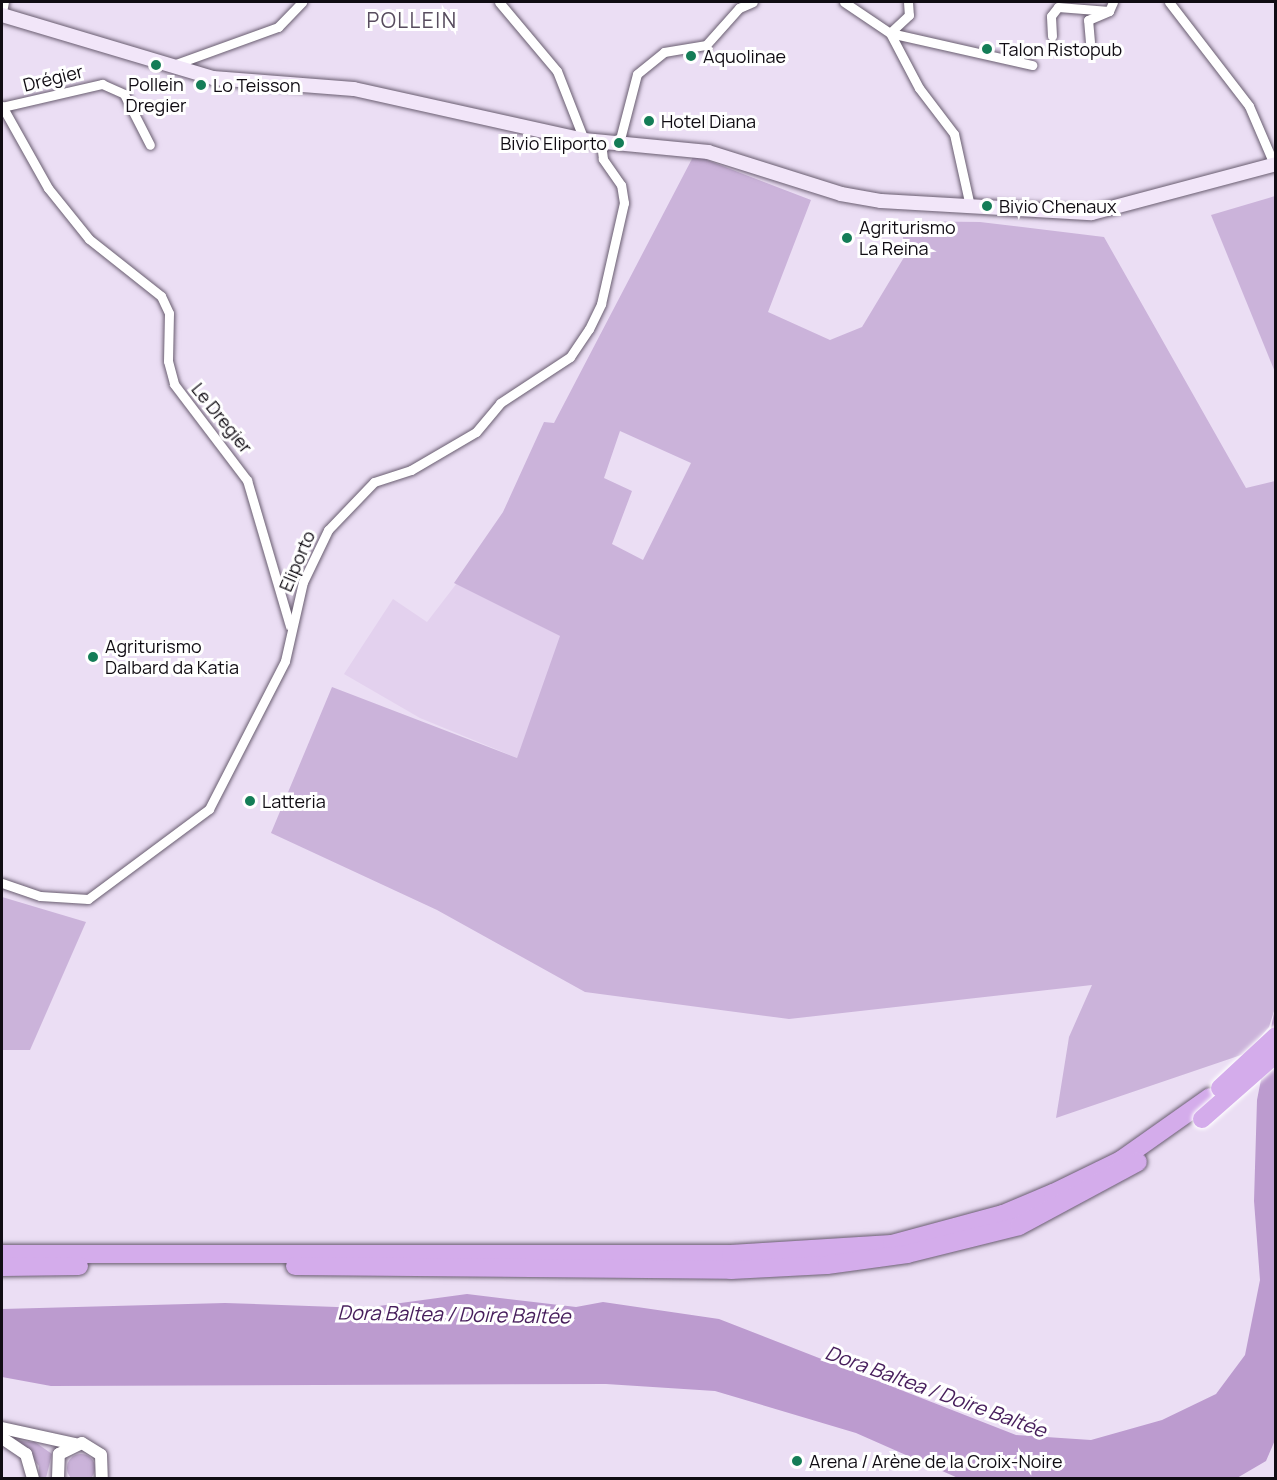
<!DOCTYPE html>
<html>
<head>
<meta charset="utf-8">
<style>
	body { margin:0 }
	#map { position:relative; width:1277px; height:1480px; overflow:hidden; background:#ebdef4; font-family:Manrope,sans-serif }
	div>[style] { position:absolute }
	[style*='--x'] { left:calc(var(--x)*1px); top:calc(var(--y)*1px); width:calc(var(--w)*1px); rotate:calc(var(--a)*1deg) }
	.built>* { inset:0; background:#e3d1ee }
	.green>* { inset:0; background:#cbb3da }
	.round { border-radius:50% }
	.water>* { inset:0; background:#bc9bcf }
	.roads { filter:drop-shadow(0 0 2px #695d70) drop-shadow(0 0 2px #695d70) }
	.minor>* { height:9px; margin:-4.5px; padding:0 4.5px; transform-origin:4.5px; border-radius:4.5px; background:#fff }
	.tertiary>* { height:12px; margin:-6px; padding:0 6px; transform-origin:6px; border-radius:6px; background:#fff }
	.secondary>* { height:14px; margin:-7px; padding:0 7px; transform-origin:7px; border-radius:7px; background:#f2e6f9 }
	.motorway>* { height:18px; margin:-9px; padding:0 9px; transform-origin:9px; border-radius:9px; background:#d4aceb }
	.bridges { filter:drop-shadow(0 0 2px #fff) drop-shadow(0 0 2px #fff) }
	.motorway-bridge>* { height:18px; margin:-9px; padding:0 9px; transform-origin:9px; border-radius:9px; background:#d4aceb }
	.dots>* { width:16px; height:16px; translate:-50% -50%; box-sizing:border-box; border:3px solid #fff; border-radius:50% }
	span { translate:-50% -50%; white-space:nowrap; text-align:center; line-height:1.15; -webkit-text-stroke:6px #fff; paint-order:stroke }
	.poi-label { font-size:18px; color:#100c13 }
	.left { translate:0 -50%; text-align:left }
	.right { translate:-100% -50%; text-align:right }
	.street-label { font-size:18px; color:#100c13 }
	.water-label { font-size:20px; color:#461d5b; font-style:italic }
	.quarter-label { font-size:21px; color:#584c5f; letter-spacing:1.5px }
	.frame { position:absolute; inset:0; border:3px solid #100c13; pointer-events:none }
</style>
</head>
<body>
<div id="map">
	<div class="built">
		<i style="clip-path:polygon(457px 583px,562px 637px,517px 758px,420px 718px,344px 674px,393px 599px,427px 622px)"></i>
	</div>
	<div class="green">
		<i style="clip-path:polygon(evenodd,694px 155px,811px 200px,768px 312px,830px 340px,862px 327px,906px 254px,900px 221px,980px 222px,1104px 237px,1246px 488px,1275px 481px,1275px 1008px,1269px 1027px,1247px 1053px,1056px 1118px,1069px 1037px,1092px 985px,789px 1019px,585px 992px,437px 910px,271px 833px,332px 687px,517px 758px,560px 636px,454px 583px,503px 512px,544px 422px,554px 423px,694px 155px,620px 431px,691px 463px,643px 560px,612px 544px,632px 491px,604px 478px,620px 431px)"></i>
		<i style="clip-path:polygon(1275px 196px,1276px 196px,1275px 372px,1211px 215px)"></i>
		<i style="clip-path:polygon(2px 897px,86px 922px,30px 1050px,2px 1050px)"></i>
		<i style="clip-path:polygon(19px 1441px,35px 1442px,52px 1454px,46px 1478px,39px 1478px,39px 1466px)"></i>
		<i class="round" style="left:67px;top:1454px;width:28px;height:28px"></i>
	</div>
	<div class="water">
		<i style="clip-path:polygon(1275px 1008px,1275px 1440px,1266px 1461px,1237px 1478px,958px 1478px,856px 1433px,715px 1391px,606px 1384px,51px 1386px,2px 1377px,2px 1309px,225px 1303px,364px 1308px,467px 1294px,576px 1307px,603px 1302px,719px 1319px,1016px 1435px,1091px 1440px,1162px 1420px,1216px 1394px,1245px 1355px,1260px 1280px,1254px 1201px,1257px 1100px)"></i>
	</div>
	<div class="roads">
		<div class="minor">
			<i style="--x:499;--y:2;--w:90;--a:50"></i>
			<i style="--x:557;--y:71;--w:74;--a:68.6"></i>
			<i style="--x:844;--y:2;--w:55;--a:34"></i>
			<i style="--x:890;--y:33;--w:62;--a:62.2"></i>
			<i style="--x:919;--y:88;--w:58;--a:52.7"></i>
			<i style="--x:954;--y:134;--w:74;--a:77.5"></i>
			<i style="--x:908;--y:2;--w:13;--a:86"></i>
			<i style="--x:909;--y:15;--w:26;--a:137"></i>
			<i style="--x:890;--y:33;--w:146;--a:12.7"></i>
			<i style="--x:1169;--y:2;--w:131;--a:52.4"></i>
			<i style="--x:1249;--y:106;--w:63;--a:66.7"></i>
			<i style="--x:2;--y:12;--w:10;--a:-79"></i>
			<i style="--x:1052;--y:36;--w:20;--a:-93"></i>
			<i style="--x:1051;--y:16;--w:11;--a:-52"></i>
			<i style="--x:1058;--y:7;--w:51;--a:4.5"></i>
			<i style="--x:1090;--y:42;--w:22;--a:-95"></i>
			<i style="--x:1088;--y:20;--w:23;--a:-23"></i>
			<i style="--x:1109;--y:11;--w:10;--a:-66"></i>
			<i style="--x:173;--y:65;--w:112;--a:-19.9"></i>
			<i style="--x:278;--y:27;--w:35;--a:-46"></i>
			<i style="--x:2;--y:106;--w:94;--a:60.7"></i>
			<i style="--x:48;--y:188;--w:65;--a:51.2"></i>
			<i style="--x:89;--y:239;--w:92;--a:38.4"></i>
			<i style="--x:161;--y:296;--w:19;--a:65"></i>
			<i style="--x:169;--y:313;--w:48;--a:91.2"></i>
			<i style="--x:168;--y:361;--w:24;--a:75"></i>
			<i style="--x:174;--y:384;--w:121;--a:52.8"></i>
			<i style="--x:247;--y:480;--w:152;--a:73.6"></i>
			<i style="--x:2;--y:107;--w:103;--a:-13"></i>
			<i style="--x:102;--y:84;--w:24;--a:24"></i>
			<i style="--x:124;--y:94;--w:57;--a:63"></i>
			<i style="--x:619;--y:143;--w:71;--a:-75.4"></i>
			<i style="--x:637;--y:74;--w:35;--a:-39"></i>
			<i style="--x:664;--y:52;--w:43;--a:-9.5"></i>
			<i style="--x:706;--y:45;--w:50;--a:-48.3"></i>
			<i style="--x:739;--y:8;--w:15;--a:-23"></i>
			<i style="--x:2;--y:883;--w:40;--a:18.9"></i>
			<i style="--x:40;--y:896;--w:48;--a:3.6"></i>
			<i style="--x:88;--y:899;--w:151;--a:-36.6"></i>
			<i style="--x:209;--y:809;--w:166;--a:-62.8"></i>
			<i style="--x:285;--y:661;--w:81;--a:-77.2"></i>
			<i style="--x:303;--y:582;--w:58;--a:-64.3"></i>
			<i style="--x:328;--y:530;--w:66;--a:-46.2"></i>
			<i style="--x:374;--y:482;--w:39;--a:-18"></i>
			<i style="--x:411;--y:470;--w:75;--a:-30.3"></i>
			<i style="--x:476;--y:432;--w:38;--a:-50"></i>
			<i style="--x:500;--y:403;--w:84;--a:-33.3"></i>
			<i style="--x:570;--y:357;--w:34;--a:-56"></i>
			<i style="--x:589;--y:329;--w:28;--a:-64"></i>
			<i style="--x:601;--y:304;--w:104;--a:-77.2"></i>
			<i style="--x:624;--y:203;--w:18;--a:-99"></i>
			<i style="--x:621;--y:185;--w:32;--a:-125"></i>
			<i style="--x:603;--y:159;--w:17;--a:-97"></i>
		</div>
		<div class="tertiary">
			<i style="--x:2;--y:1428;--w:75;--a:12.4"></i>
			<i style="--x:2;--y:1438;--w:29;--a:34"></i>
			<i style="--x:26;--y:1454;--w:25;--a:74"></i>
			<i style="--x:58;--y:1478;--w:24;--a:-88"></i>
			<i style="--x:59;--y:1454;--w:25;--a:-26"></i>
			<i style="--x:82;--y:1443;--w:22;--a:32"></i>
			<i style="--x:101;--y:1455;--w:23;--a:88"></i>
		</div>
		<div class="secondary">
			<i style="--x:2;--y:15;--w:220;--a:16.6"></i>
			<i style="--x:213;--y:78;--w:141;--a:4.5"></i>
			<i style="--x:354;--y:89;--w:236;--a:12.5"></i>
			<i style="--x:584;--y:140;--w:125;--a:5.5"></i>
			<i style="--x:708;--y:152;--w:139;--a:17.5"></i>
			<i style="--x:841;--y:194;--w:41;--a:9.9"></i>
			<i style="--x:881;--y:201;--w:211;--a:3.3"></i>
			<i style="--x:1092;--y:213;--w:190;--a:-14.9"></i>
		</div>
		<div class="motorway">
			<i style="--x:2;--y:1254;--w:729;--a:0"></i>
			<i style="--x:731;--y:1254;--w:161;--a:-3.6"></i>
			<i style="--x:892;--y:1244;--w:115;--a:-15.1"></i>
			<i style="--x:1003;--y:1214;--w:54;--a:-22.8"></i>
			<i style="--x:1053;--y:1193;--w:76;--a:-25.9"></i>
			<i style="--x:1121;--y:1160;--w:109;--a:-35.3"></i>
			<i style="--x:295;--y:1266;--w:436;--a:0.5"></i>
			<i style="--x:731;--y:1270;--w:96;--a:-3"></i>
			<i style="--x:827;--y:1265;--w:81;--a:-7.8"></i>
			<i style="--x:907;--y:1254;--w:115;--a:-14"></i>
			<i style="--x:1019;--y:1226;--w:135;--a:-28.3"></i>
			<i style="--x:2;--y:1267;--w:77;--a:-0.7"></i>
		</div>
	</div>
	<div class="bridges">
		<div class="motorway-bridge">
			<i style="--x:1220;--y:1088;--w:76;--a:-42.9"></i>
			<i style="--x:1202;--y:1119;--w:98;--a:-41.3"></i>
		</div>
	</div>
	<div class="dots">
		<i style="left:987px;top:49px;background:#147d57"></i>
		<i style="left:691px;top:56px;background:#147d57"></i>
		<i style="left:156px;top:65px;background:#147d57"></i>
		<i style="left:201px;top:85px;background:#147d57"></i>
		<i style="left:649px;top:121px;background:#147d57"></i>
		<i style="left:619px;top:143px;background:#147d57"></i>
		<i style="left:987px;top:206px;background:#147d57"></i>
		<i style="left:847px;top:238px;background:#147d57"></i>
		<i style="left:93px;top:657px;background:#147d57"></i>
		<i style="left:250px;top:801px;background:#147d57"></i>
		<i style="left:797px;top:1461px;background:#147d57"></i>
	</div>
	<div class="poi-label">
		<span class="left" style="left:999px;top:49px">Talon Ristopub</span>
		<span class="left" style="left:703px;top:56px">Aquolinae</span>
		<span style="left:156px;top:95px">Pollein<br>Dregier</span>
		<span class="left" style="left:213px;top:85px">Lo Teisson</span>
		<span class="left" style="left:661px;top:121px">Hotel Diana</span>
		<span class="right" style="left:607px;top:143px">Bivio Eliporto</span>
		<span class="left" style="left:999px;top:206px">Bivio Chenaux</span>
		<span class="left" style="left:859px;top:238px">Agriturismo<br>La Reina</span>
		<span class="left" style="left:105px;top:657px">Agriturismo<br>Dalbard da Katia</span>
		<span class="left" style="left:262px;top:801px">Latteria</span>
		<span class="left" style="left:809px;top:1461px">Arena / Arène de la Croix-Noire</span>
	</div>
	<div class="street-label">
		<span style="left:53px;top:78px;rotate:-14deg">Drégier</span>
		<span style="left:222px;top:418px;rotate:51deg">Le Dregier</span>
		<span style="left:297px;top:561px;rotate:-67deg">Eliporto</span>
	</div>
	<div class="water-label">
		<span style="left:454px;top:1314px;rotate:1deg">Dora Baltea / Doire Baltée</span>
		<span style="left:936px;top:1391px;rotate:20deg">Dora Baltea / Doire Baltée</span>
	</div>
	<div class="quarter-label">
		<span style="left:412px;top:20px">POLLEIN</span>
	</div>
	<div class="frame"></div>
</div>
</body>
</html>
